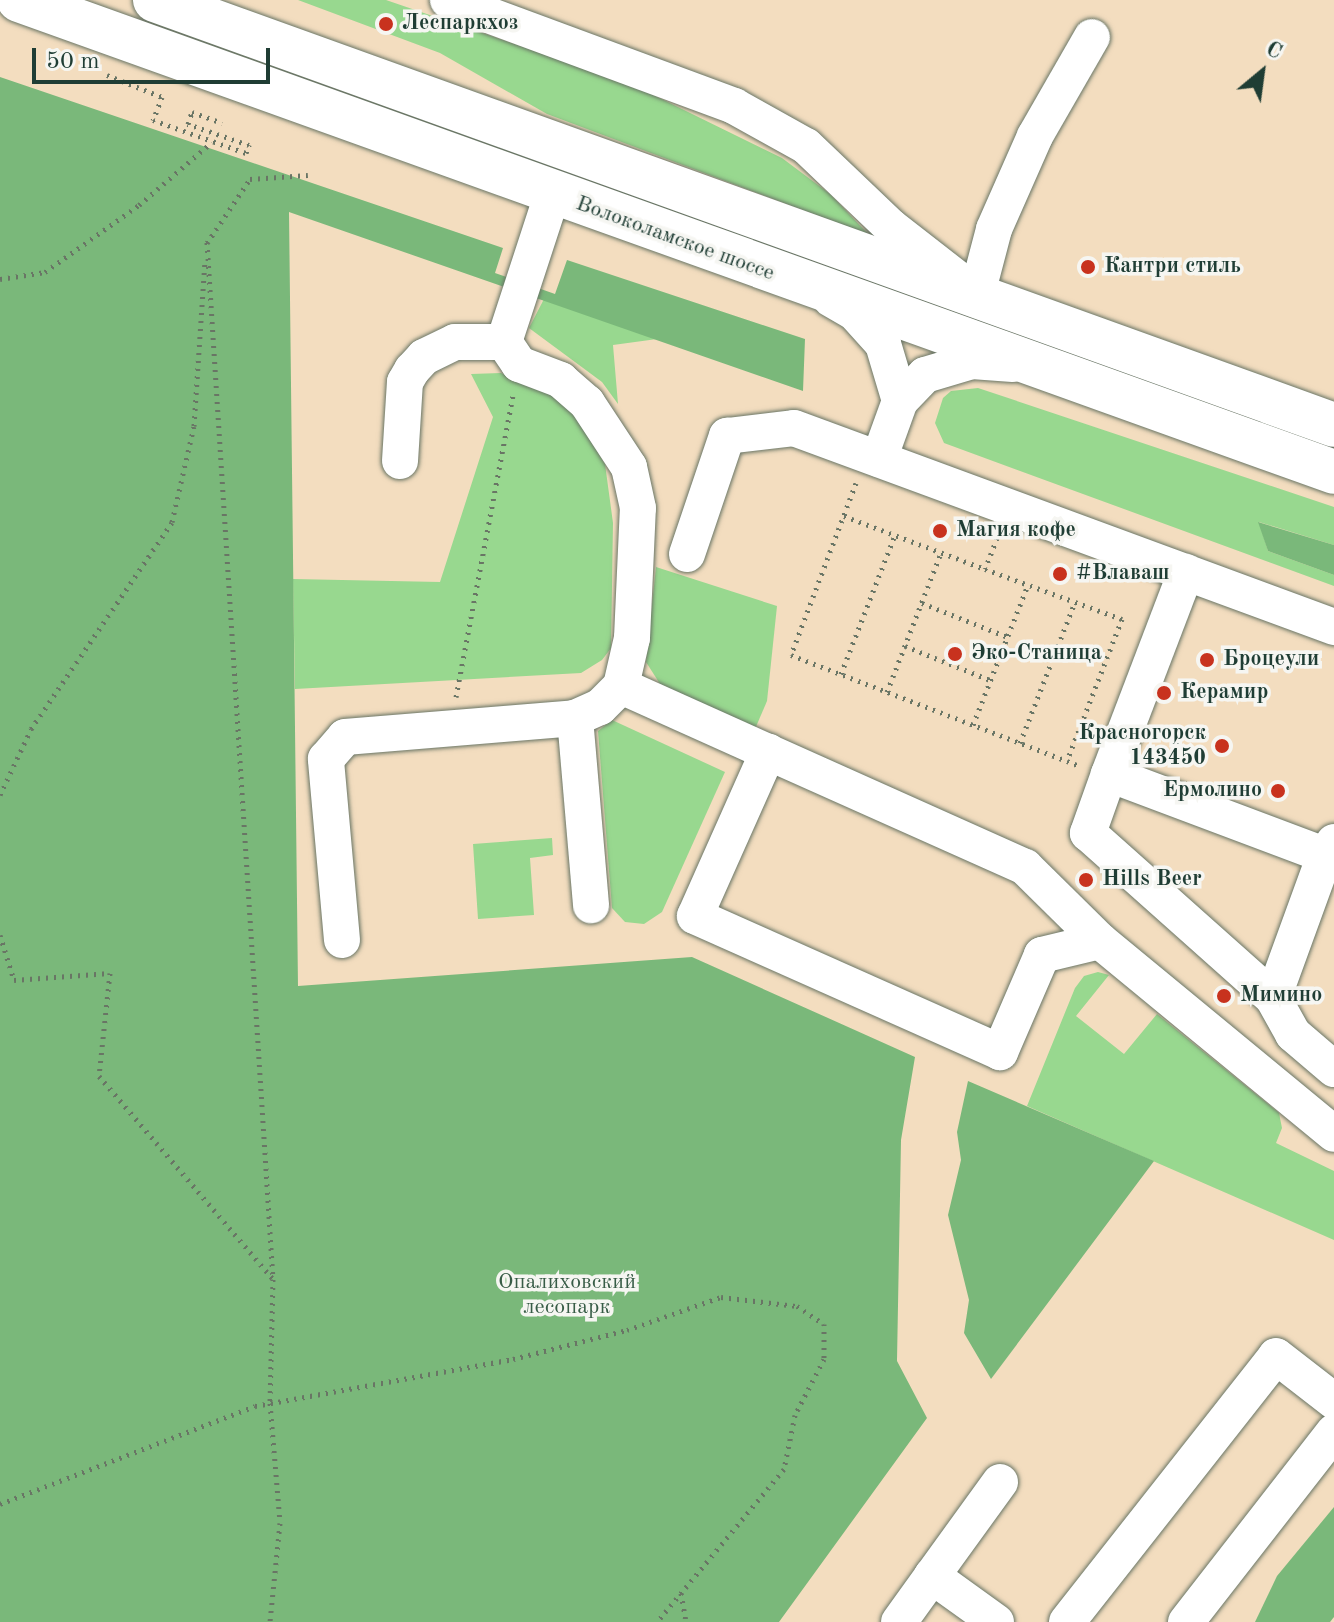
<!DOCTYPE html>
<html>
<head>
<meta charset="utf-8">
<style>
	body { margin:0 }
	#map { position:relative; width:1334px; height:1622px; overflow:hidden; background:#f3ddbf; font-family:"Old Standard TT",serif }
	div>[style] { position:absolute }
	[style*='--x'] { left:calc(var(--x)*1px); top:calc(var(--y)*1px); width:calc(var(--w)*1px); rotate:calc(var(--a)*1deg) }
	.green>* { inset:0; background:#98d88f }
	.forest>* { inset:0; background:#7ab87a }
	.path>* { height:5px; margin-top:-2.5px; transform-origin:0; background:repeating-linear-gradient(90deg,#697565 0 2px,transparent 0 8px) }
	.roads { filter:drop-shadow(0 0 2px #697565) drop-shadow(0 0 2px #697565) }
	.minor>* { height:36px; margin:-18px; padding:0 18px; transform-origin:18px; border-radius:18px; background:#fff }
	.major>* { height:44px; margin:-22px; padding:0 22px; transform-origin:22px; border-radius:22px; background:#fff }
	.dots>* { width:22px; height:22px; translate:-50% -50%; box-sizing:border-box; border:4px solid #f6f6f2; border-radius:50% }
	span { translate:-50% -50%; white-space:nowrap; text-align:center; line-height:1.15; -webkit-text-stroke:7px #f6f6f2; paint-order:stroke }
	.poi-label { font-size:22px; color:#1f3d34; font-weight:700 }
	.left { translate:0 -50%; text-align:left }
	.right { translate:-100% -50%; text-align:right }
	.street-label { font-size:22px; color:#1f3d34 }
	.park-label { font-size:22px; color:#375c46 }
	.north { position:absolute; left:1222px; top:32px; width:80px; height:80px; -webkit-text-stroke:6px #f6f6f2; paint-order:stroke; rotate:29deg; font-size:22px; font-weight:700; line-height:32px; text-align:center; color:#1f3d34 }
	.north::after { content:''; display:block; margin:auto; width:28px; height:36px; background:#1f3d34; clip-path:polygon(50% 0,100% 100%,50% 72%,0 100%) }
	.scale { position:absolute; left:32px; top:48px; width:238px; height:36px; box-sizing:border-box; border:4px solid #1f3d34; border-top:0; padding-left:10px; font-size:24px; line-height:28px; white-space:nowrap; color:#1f3d34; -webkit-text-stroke:6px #f6f6f2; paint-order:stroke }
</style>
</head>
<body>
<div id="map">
	<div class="green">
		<i style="clip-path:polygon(298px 0,386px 0,631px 84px,782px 158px,830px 194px,869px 235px,547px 114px,440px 53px)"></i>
		<i style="clip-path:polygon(544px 299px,657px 339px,613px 345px,618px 404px,602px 382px,529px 328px)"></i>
		<i style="clip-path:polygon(501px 373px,553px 396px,573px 413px,605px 464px,613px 523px,611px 648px,602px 660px,581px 673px,295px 689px,293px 579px,440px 582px,493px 417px,471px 374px)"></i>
		<i style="clip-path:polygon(978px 388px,1334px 507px,1334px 545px,1259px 522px,1268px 551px,1334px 575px,1334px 586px,944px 443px,935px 423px,943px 398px,951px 391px)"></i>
		<i style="clip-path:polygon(656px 567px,777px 606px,767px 701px,755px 729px,660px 684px,646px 662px)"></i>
		<i style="clip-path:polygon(612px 720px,725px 772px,662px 912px,644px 924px,625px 922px,612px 908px,598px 731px)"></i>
		<i style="clip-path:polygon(552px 838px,553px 855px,530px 858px,534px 915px,478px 919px,473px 844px)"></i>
		<i style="clip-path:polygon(1098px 972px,1109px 975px,1076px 1016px,1124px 1054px,1157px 1014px,1279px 1113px,1282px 1128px,1276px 1143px,1334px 1171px,1334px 1240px,1027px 1106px,1075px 988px,1084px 976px)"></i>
	</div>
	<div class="forest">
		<i style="clip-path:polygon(0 77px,503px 248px,495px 273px,555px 294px,567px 260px,805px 339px,803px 391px,289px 212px,298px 986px,692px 957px,915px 1057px,901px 1140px,897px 1361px,927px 1418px,779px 1622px,0 1622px)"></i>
		<i style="clip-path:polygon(1258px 522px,1334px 545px,1334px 575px,1268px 551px)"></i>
		<i style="clip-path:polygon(968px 1081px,1154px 1161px,991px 1379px,964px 1333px,969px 1300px,948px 1215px,961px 1160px,957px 1132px)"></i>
		<i style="clip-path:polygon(1334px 1507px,1334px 1617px,1330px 1622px,1255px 1622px,1277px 1576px)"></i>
	</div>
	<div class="path">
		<i style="--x:107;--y:75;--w:59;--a:21.8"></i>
		<i style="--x:162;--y:97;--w:25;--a:111"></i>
		<i style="--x:153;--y:120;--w:99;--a:19.5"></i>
		<i style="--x:246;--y:153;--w:9;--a:-69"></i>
		<i style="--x:249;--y:145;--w:65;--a:-161"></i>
		<i style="--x:188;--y:124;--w:13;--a:-72"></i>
		<i style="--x:192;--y:112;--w:32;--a:20"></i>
		<i style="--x:207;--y:242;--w:1039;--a:86.36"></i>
		<i style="--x:207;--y:243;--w:77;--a:-56.1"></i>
		<i style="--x:250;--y:179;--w:58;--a:-3.9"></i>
		<i style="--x:0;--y:279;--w:46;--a:-8.8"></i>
		<i style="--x:45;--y:272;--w:115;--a:-35.5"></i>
		<i style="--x:139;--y:205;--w:96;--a:-40.8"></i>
		<i style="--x:856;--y:483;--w:184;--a:110.7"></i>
		<i style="--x:791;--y:655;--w:296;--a:21"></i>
		<i style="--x:844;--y:516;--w:151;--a:20.6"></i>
		<i style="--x:997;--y:538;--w:33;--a:111"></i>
		<i style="--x:985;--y:569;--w:146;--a:20.1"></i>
		<i style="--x:1122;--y:619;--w:152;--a:111.2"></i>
		<i style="--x:1067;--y:761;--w:11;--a:22"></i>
		<i style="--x:922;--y:603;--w:92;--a:21.6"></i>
		<i style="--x:905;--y:646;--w:92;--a:21.8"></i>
		<i style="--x:841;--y:674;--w:149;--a:-68.8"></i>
		<i style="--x:887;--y:692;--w:149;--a:-68.8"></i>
		<i style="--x:456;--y:697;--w:306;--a:-79.3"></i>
		<i style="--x:973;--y:725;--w:150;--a:-68.6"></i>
		<i style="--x:1020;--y:743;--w:151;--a:-68.7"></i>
		<i style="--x:0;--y:795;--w:73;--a:-64.8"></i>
		<i style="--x:31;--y:729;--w:250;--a:-55.7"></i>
		<i style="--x:172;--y:522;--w:98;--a:-77.1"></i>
		<i style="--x:194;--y:426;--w:165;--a:-86.2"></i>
		<i style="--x:0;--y:935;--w:47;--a:72.7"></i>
		<i style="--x:14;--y:980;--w:96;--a:-4.2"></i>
		<i style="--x:110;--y:973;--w:104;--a:96.1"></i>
		<i style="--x:99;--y:1076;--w:267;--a:49.4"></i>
		<i style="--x:273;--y:1279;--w:124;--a:91.4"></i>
		<i style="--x:270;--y:1403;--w:120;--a:85.2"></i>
		<i style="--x:280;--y:1523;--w:100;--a:95.8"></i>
		<i style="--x:0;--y:1504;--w:273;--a:-21"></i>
		<i style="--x:255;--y:1406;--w:262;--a:-10.3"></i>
		<i style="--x:513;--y:1359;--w:118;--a:-14.3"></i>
		<i style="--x:627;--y:1330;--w:100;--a:-19.3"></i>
		<i style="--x:721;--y:1297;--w:77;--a:6.8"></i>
		<i style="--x:797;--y:1306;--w:32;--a:34"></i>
		<i style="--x:824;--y:1324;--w:35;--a:90"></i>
		<i style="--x:824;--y:1359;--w:63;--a:117.4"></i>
		<i style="--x:795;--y:1415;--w:55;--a:101.5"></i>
		<i style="--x:784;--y:1469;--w:199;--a:129.7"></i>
		<i style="--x:681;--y:1593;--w:29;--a:80"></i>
	</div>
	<div class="roads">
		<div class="minor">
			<i style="--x:448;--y:0;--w:305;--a:20.3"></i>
			<i style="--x:734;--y:106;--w:82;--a:29.1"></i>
			<i style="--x:806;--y:146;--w:117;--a:43.6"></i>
			<i style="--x:891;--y:227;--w:109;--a:37.9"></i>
			<i style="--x:977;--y:294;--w:67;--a:-75.3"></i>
			<i style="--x:994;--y:229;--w:102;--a:-66.2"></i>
			<i style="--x:1035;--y:136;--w:114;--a:-60.1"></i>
			<i style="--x:831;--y:299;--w:28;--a:30"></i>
			<i style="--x:855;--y:313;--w:42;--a:47.9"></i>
			<i style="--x:883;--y:344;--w:59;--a:73.4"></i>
			<i style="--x:879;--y:459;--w:62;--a:-70.1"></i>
			<i style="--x:900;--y:401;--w:36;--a:-46"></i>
			<i style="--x:925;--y:375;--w:49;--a:-16.6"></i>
			<i style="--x:972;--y:361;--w:41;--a:4.2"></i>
			<i style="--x:400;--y:461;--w:79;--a:-86.4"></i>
			<i style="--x:405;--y:382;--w:14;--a:-60"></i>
			<i style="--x:412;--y:370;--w:18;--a:-47"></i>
			<i style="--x:424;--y:357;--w:34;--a:-26"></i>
			<i style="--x:455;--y:342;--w:49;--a:0"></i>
			<i style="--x:687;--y:554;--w:125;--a:-71.3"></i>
			<i style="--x:727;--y:436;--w:67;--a:-6.8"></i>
			<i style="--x:794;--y:428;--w:576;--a:20.23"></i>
			<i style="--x:1186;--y:572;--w:216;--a:110.9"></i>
			<i style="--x:1109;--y:774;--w:231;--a:20.6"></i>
			<i style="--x:1325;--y:855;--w:16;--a:-55"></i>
			<i style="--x:621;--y:686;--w:161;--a:24.2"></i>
			<i style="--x:575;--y:718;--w:188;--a:85.1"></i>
			<i style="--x:1109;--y:774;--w:63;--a:109.6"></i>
			<i style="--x:1088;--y:833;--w:248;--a:41.7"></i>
			<i style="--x:1273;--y:998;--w:41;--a:60.9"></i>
			<i style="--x:1293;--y:1034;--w:54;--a:40.5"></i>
			<i style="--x:342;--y:940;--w:182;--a:-95.1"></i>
			<i style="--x:326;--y:759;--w:29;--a:-49"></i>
			<i style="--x:345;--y:737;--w:231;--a:-4.7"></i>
			<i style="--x:575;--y:718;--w:27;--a:-24"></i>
			<i style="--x:600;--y:707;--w:30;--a:-45"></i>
			<i style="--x:621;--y:686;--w:49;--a:-77.1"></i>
			<i style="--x:632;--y:638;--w:130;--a:-87.4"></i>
			<i style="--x:638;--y:508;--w:42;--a:-102.4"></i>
			<i style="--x:629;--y:467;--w:77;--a:-123.3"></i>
			<i style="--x:587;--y:403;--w:35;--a:-139"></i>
			<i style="--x:561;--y:380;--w:45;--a:-159.1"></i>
			<i style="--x:519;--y:364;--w:27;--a:-124"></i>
			<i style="--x:504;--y:342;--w:155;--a:-71.9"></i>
			<i style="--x:1100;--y:941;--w:60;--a:166.4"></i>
			<i style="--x:1042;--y:955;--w:106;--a:113.4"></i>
			<i style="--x:1000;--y:1052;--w:334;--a:-156"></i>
			<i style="--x:695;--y:916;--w:180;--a:-66"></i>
			<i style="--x:768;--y:752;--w:282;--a:24.1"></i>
			<i style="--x:1025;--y:867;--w:105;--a:44.6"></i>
			<i style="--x:1100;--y:941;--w:303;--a:39.5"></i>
			<i style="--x:1273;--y:998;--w:152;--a:-70"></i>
			<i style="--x:899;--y:1622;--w:57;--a:-54.3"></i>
			<i style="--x:996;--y:1622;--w:79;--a:-144.3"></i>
			<i style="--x:932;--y:1576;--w:116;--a:-54.1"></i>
			<i style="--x:1067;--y:1622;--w:338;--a:-51.8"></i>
			<i style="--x:1276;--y:1356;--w:73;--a:37.8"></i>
			<i style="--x:1186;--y:1622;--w:241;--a:-52.1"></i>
		</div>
		<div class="major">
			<i style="--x:19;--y:0;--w:1397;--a:19.74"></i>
			<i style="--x:155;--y:0;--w:1253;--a:19.82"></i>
		</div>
	</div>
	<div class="dots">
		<i style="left:386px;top:24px;background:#c8321e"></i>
		<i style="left:1088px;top:267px;background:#c8321e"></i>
		<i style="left:940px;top:531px;background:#c8321e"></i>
		<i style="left:1060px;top:574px;background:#c8321e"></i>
		<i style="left:955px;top:654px;background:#c8321e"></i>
		<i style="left:1207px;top:660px;background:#c8321e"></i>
		<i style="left:1164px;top:693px;background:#c8321e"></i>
		<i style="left:1222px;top:746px;background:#c8321e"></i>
		<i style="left:1278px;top:791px;background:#c8321e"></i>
		<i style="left:1086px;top:880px;background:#c8321e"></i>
		<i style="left:1224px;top:996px;background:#c8321e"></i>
	</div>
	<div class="poi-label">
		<span class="left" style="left:402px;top:24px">Леспаркхоз</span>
		<span class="left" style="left:1104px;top:267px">Кантри стиль</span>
		<span class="left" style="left:956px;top:531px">Магия кофе</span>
		<span class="left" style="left:1076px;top:574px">#Влаваш</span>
		<span class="left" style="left:971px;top:654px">Эко-Станица</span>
		<span class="left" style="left:1223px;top:660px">Броцеули</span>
		<span class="left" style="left:1180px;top:693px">Керамир</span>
		<span class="right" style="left:1206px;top:746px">Красногорск<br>143450</span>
		<span class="right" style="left:1262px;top:791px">Ермолино</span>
		<span class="left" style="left:1102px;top:880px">Hills Beer</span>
		<span class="left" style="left:1240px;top:996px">Мимино</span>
	</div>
	<div class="street-label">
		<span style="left:675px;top:239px;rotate:20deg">Волоколамское шоссе</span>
	</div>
	<div class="park-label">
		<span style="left:567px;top:1295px">Опалиховский<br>лесопарк</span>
	</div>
	<div class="north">С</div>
	<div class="scale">50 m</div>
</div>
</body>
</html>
